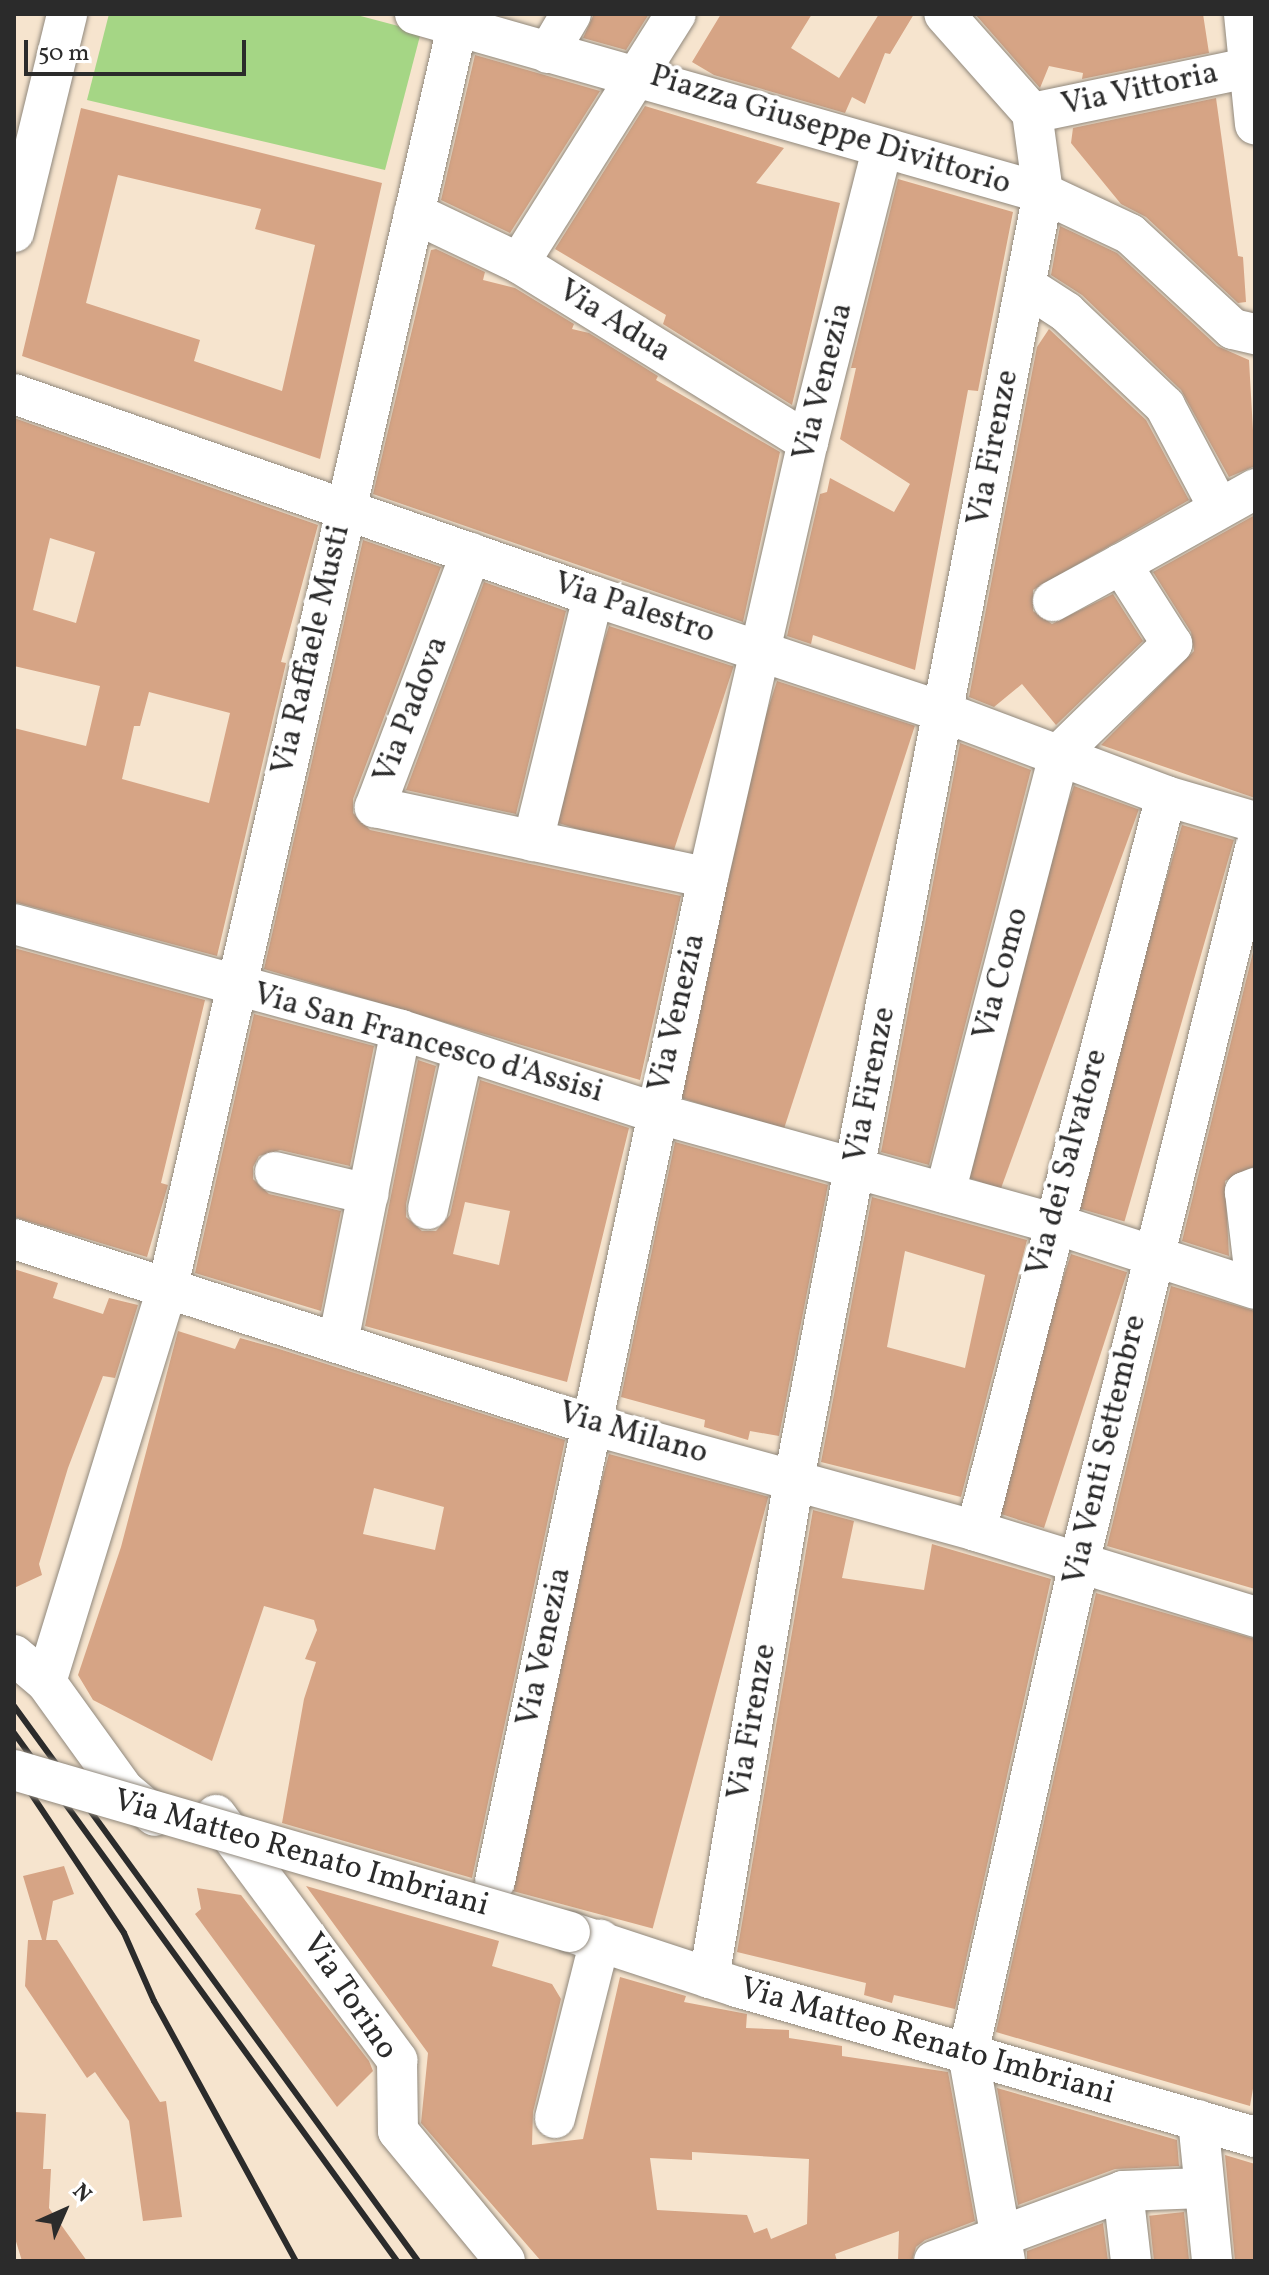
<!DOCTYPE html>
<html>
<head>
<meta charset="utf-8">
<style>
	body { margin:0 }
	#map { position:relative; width:1269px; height:2275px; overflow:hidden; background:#f6e4ce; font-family:Vollkorn,serif }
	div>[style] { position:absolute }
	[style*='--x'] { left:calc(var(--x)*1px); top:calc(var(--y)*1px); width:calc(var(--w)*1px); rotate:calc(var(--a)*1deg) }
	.green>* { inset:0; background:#a5d685 }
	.building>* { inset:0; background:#d6a485; transform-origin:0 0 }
	.roads { filter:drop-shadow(0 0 2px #90887c) drop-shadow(0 0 2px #90887c) }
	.minor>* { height:40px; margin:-20px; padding:0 20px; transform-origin:20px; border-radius:20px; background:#fff }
	.rail>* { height:6px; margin:-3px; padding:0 3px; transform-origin:3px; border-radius:3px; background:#2b2b2b }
	.bridges { filter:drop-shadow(0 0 2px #90887c) drop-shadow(0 0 2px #90887c) }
	.minor-bridge>* { height:40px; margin:-20px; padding:0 20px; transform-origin:20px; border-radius:20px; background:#fff }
	span { translate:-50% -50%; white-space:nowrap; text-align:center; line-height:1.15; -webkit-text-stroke:8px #fff; paint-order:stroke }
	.street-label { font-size:32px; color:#2b2b2b }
	.frame { position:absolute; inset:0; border:16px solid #2b2b2b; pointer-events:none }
	.north { position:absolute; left:24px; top:2171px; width:80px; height:80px; -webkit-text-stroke:6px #fff; paint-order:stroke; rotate:45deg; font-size:22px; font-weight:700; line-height:32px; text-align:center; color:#2b2b2b }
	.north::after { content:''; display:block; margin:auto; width:28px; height:36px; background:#2b2b2b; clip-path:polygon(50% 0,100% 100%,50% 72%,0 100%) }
	.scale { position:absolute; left:24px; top:40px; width:222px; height:36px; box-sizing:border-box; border:4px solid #2b2b2b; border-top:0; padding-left:10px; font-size:24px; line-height:28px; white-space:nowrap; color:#2b2b2b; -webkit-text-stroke:6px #fff; paint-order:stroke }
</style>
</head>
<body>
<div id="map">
	<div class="green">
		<i style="clip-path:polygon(109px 14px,353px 14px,421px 32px,385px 170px,87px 100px)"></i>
	</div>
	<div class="building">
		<i style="clip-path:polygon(594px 14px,649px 14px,626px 50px,583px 38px)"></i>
		<i style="clip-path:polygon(721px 14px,812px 14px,791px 48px,839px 78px,879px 14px,914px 14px,890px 54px,885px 53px,865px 104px,852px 97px,845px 113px,714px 75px,692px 62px)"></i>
		<i style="clip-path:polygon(975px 14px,1203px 14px,1209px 53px,1082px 79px,1083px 73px,1049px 66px,1040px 88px)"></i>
		<i style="clip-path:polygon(475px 55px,600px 91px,510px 233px,441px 200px)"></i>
		<i style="clip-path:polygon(1216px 98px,1238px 256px,1243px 257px,1246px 302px,1238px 303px,1146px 217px,1121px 204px,1071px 143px,1073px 128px)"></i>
		<i style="clip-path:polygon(645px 106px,784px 148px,756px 183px,840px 203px,792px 405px,663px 324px,666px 315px,555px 249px)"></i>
		<i style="clip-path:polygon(evenodd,81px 108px,382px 183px,320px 459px,22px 356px,81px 108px,118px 175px,261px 209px,255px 229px,315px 245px,282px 391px,194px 361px,200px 340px,86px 303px,118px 175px)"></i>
		<i style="clip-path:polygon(898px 179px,1013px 212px,978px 391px,968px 390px,915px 670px,813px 635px,811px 644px,787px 636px,820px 494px,827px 492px,830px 478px,894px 512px,910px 484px,840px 439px,856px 368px,851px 368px)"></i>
		<i style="clip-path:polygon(1060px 226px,1117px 253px,1217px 346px,1249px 360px,1255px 466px,1229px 477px,1181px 390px,1082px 295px,1051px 275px)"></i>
		<i style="clip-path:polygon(436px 249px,485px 272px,483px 280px,515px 288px,574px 324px,572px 329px,589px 333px,658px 376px,656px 380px,780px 452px,743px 622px,373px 494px,431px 250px)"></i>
		<i style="clip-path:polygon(1049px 329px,1146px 420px,1189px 500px,1033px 590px,1033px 611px,1052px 624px,1113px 594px,1143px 641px,1056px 725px,1022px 684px,994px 707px,969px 697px,1037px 347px)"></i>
		<i style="clip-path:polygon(evenodd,14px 418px,318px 525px,281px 662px,286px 663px,217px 956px,14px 902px,14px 728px,86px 746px,100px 686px,14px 666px,14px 418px,50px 538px,95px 552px,76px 623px,33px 610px,50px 538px,14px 418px,149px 692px,230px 713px,209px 803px,122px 779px,134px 726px,140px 726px,149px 692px)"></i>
		<i style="clip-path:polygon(1255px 515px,1255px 798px,1101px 745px,1194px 651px,1191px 632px,1153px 572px)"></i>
		<i style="clip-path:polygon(363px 540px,441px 567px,353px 799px,353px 813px,370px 830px,681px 896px,640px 1080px,264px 969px)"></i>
		<i style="clip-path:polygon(484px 582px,566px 611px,516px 814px,406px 790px)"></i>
		<i style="left:609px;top:626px;width:131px;height:203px;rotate:18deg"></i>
		<i style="left:777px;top:681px;width:145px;height:426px;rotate:18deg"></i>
		<i style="clip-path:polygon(960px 743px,1031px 770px,929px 1165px,881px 1152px)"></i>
		<i style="left:1074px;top:786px;width:69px;height:404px;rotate:20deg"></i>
		<i style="left:1182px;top:825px;width:54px;height:397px;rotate:16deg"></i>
		<i style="clip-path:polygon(1255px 944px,1255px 1166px,1225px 1181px,1229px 1256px,1182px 1241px)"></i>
		<i style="clip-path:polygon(14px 948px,205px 1000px,161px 1183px,168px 1185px,147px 1257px,14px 1217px)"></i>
		<i style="clip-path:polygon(254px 1014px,374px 1046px,350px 1166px,280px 1150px,259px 1156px,253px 1167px,253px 1179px,269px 1194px,341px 1211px,321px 1311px,195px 1273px)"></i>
		<i style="clip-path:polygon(evenodd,418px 1060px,436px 1066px,406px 1204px,406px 1217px,422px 1231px,436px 1231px,450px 1215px,480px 1080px,629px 1128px,567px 1382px,365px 1326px,418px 1060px,465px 1202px,510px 1211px,499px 1265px,453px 1254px,465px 1202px)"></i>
		<i style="clip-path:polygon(675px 1142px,828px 1185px,779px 1436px,750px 1431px,748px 1440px,704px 1427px,705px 1420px,621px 1397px)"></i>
		<i style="clip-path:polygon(evenodd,872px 1197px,1027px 1240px,961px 1497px,821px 1462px,872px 1197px,905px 1251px,985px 1275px,965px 1368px,887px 1347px,905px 1251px)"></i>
		<i style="left:1071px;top:1254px;width:59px;height:269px;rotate:18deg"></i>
		<i style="clip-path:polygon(14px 1269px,58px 1283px,53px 1298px,103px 1314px,109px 1298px,138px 1305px,115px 1378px,103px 1376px,68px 1468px,39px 1564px,42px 1575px,14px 1588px)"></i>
		<i style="clip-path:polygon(1171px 1286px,1255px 1311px,1255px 1589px,1107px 1546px)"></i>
		<i style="clip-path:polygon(evenodd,178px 1331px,235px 1349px,240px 1338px,276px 1348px,565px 1440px,472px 1878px,282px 1823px,304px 1699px,316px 1662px,305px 1659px,317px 1630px,314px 1620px,264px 1606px,212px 1761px,93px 1700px,78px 1675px,121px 1547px,178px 1331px,374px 1488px,444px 1507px,435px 1550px,363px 1534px,374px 1488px)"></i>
		<i style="left:609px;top:1454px;width:165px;height:447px;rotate:15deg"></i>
		<i style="clip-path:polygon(813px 1510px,854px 1521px,842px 1578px,924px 1590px,932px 1544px,1051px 1579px,955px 2009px,894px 1995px,892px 2003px,864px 1995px,866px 1983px,737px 1952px)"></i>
		<i style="clip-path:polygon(1096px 1593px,1255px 1639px,1255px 2077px,1250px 2106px,996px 2032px)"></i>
		<i style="clip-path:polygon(64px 1866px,74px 1894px,53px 1901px,46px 1940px,57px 1940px,160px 2102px,166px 2101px,182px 2217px,143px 2221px,129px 2121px,95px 2072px,87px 2078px,25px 1986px,28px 1940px,42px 1940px,23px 1876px)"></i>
		<i style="clip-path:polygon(evenodd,306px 1886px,499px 1941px,492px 1966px,552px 1984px,561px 1999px,533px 2112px,532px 2145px,583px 2139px,620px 1977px,686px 1996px,684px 2002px,747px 2014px,746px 2028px,789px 2030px,789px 2038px,842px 2046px,842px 2056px,948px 2072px,975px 2221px,925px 2240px,916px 2247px,912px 2261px,898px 2261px,899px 2231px,835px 2254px,837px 2261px,541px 2261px,421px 2123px,428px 2053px,306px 1886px,692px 2152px,809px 2159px,807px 2224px,771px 2239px,767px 2228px,754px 2233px,747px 2215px,657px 2210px,650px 2158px,692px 2160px,692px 2152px)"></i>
		<i style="clip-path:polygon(197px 1888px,241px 1895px,369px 2061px,373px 2071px,337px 2107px,195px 1914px,201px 1909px)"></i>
		<i style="clip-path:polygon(997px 2088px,1177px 2140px,1179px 2166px,1115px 2169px,1018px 2205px)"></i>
		<i style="clip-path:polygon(15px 2112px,46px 2114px,43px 2169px,51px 2169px,49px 2208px,87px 2261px,22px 2261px,14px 2235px)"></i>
		<i style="clip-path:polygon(1225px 2155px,1255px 2164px,1255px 2261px,1235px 2261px)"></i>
		<i style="left:1184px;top:2212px;width:49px;height:35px;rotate:84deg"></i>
		<i style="clip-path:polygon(1103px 2223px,1108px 2261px,1027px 2261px,1027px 2251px)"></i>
	</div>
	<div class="roads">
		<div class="minor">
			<i style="--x:415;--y:14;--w:653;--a:15.91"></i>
			<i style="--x:1043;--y:193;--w:96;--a:25.2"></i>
			<i style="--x:1130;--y:234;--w:140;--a:42.7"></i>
			<i style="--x:1233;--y:329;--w:23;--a:13"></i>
			<i style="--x:1244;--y:14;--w:111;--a:84.3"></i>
			<i style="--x:548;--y:53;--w:45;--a:-59.5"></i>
			<i style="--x:1032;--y:113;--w:221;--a:-11.8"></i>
			<i style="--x:414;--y:213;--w:116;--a:25.5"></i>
			<i style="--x:519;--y:263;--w:340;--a:31.8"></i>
			<i style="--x:14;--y:232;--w:224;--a:-76.3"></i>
			<i style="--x:519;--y:263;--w:294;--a:-57.8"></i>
			<i style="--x:1026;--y:286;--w:48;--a:33"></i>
			<i style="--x:1066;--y:312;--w:137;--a:43.5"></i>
			<i style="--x:1165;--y:406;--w:115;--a:62.1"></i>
			<i style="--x:14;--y:394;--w:613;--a:19.23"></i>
			<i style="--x:593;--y:596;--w:369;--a:18.3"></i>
			<i style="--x:943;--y:712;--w:238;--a:20.6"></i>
			<i style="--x:1166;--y:796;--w:93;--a:16.3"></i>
			<i style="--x:471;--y:553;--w:272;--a:110.7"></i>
			<i style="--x:375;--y:807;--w:340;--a:12"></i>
			<i style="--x:1053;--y:601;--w:77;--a:-28.6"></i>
			<i style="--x:533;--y:841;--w:252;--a:-76.2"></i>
			<i style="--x:14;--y:924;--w:401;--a:15.3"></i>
			<i style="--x:401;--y:1030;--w:268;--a:18"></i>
			<i style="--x:656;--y:1113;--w:411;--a:15.5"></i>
			<i style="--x:1052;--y:1223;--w:213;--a:18"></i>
			<i style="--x:275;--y:1172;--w:96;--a:13.3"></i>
			<i style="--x:1255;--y:1188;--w:11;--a:158"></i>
			<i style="--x:1245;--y:1192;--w:86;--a:83.3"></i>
			<i style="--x:945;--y:1193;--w:454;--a:-75.4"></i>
			<i style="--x:1059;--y:754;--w:158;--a:-44.2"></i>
			<i style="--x:1172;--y:644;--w:95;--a:-122.5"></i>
			<i style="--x:1121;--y:564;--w:154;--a:-29.2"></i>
			<i style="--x:428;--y:1209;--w:162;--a:-77.5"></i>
			<i style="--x:14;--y:1239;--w:607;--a:17.84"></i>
			<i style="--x:592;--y:1425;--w:398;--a:15.4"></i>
			<i style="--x:976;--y:1531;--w:292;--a:17.1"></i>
			<i style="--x:338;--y:1342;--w:318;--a:-78.6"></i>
			<i style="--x:976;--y:1531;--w:759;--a:-75.51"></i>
			<i style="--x:14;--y:1655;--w:42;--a:40.2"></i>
			<i style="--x:46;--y:1682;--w:133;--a:54.2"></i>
			<i style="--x:124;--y:1790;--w:40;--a:40"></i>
			<i style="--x:46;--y:1682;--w:414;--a:-72.9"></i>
			<i style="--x:168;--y:1286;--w:1305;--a:-77.07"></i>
			<i style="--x:216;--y:1815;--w:305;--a:53.5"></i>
			<i style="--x:397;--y:2060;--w:71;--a:89.2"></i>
			<i style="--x:398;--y:2131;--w:168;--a:50.5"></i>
			<i style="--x:495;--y:1881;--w:1025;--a:-78.01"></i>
			<i style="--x:708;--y:878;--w:447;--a:-77.1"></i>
			<i style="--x:808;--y:442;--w:301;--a:-75.8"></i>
			<i style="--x:570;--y:1932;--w:176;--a:18.2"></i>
			<i style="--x:737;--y:1987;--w:539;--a:16.15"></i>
			<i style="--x:709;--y:1978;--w:506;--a:-80.33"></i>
			<i style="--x:794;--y:1479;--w:1310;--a:-79.04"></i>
			<i style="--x:1043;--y:193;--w:81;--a:-97.8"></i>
			<i style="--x:1032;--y:113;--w:132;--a:-131.6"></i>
			<i style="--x:555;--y:2118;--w:184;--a:-75.8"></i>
			<i style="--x:1198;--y:2120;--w:142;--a:84.3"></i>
			<i style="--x:1123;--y:2191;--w:70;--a:83.5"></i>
			<i style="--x:934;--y:2261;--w:202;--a:-20.3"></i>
			<i style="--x:1123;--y:2191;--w:80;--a:-2.1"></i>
			<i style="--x:1005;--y:2261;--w:210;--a:-100.1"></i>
			<i style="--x:968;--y:2054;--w:503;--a:-77.26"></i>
			<i style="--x:1079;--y:1563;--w:736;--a:-76.17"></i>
		</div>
	</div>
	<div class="rail">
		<i style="--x:14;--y:1706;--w:686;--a:53.95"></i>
		<i style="--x:14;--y:1733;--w:652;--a:54.04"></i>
		<i style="--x:14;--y:1768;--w:198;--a:56.3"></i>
		<i style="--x:124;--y:1933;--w:74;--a:66.2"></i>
		<i style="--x:154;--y:2001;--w:296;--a:61.4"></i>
	</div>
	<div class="bridges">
		<div class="minor-bridge">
			<i style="--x:14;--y:1770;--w:579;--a:16.24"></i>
		</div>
	</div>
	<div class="street-label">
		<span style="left:1140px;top:90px;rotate:-12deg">Via Vittoria</span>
		<span style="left:830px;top:131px;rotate:17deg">Piazza Giuseppe Divittorio</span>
		<span style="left:614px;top:322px;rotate:32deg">Via Adua</span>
		<span style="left:824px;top:382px;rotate:-76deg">Via Venezia</span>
		<span style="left:994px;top:448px;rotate:-79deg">Via Firenze</span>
		<span style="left:634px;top:609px;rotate:18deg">Via Palestro</span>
		<span style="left:312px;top:650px;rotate:-77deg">Via Raffaele Musti</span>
		<span style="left:412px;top:710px;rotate:-69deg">Via Padova</span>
		<span style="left:1002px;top:974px;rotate:-75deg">Via Como</span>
		<span style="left:678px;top:1013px;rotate:-77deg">Via Venezia</span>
		<span style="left:428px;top:1044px;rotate:16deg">Via San Francesco d'Assisi</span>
		<span style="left:871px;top:1085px;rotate:-79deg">Via Firenze</span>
		<span style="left:1068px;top:1163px;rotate:-75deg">Via dei Salvatore</span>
		<span style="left:633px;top:1434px;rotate:16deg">Via Milano</span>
		<span style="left:1106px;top:1450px;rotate:-77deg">Via Venti Settembre</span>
		<span style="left:545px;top:1647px;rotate:-78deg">Via Venezia</span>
		<span style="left:753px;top:1722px;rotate:-80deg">Via Firenze</span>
		<span style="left:301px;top:1854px;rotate:16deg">Via Matteo Renato Imbriani</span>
		<span style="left:349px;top:1997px;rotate:56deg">Via Torino</span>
		<span style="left:927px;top:2042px;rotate:16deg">Via Matteo Renato Imbriani</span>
	</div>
	<div class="frame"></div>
	<div class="north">N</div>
	<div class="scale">50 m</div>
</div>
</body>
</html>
